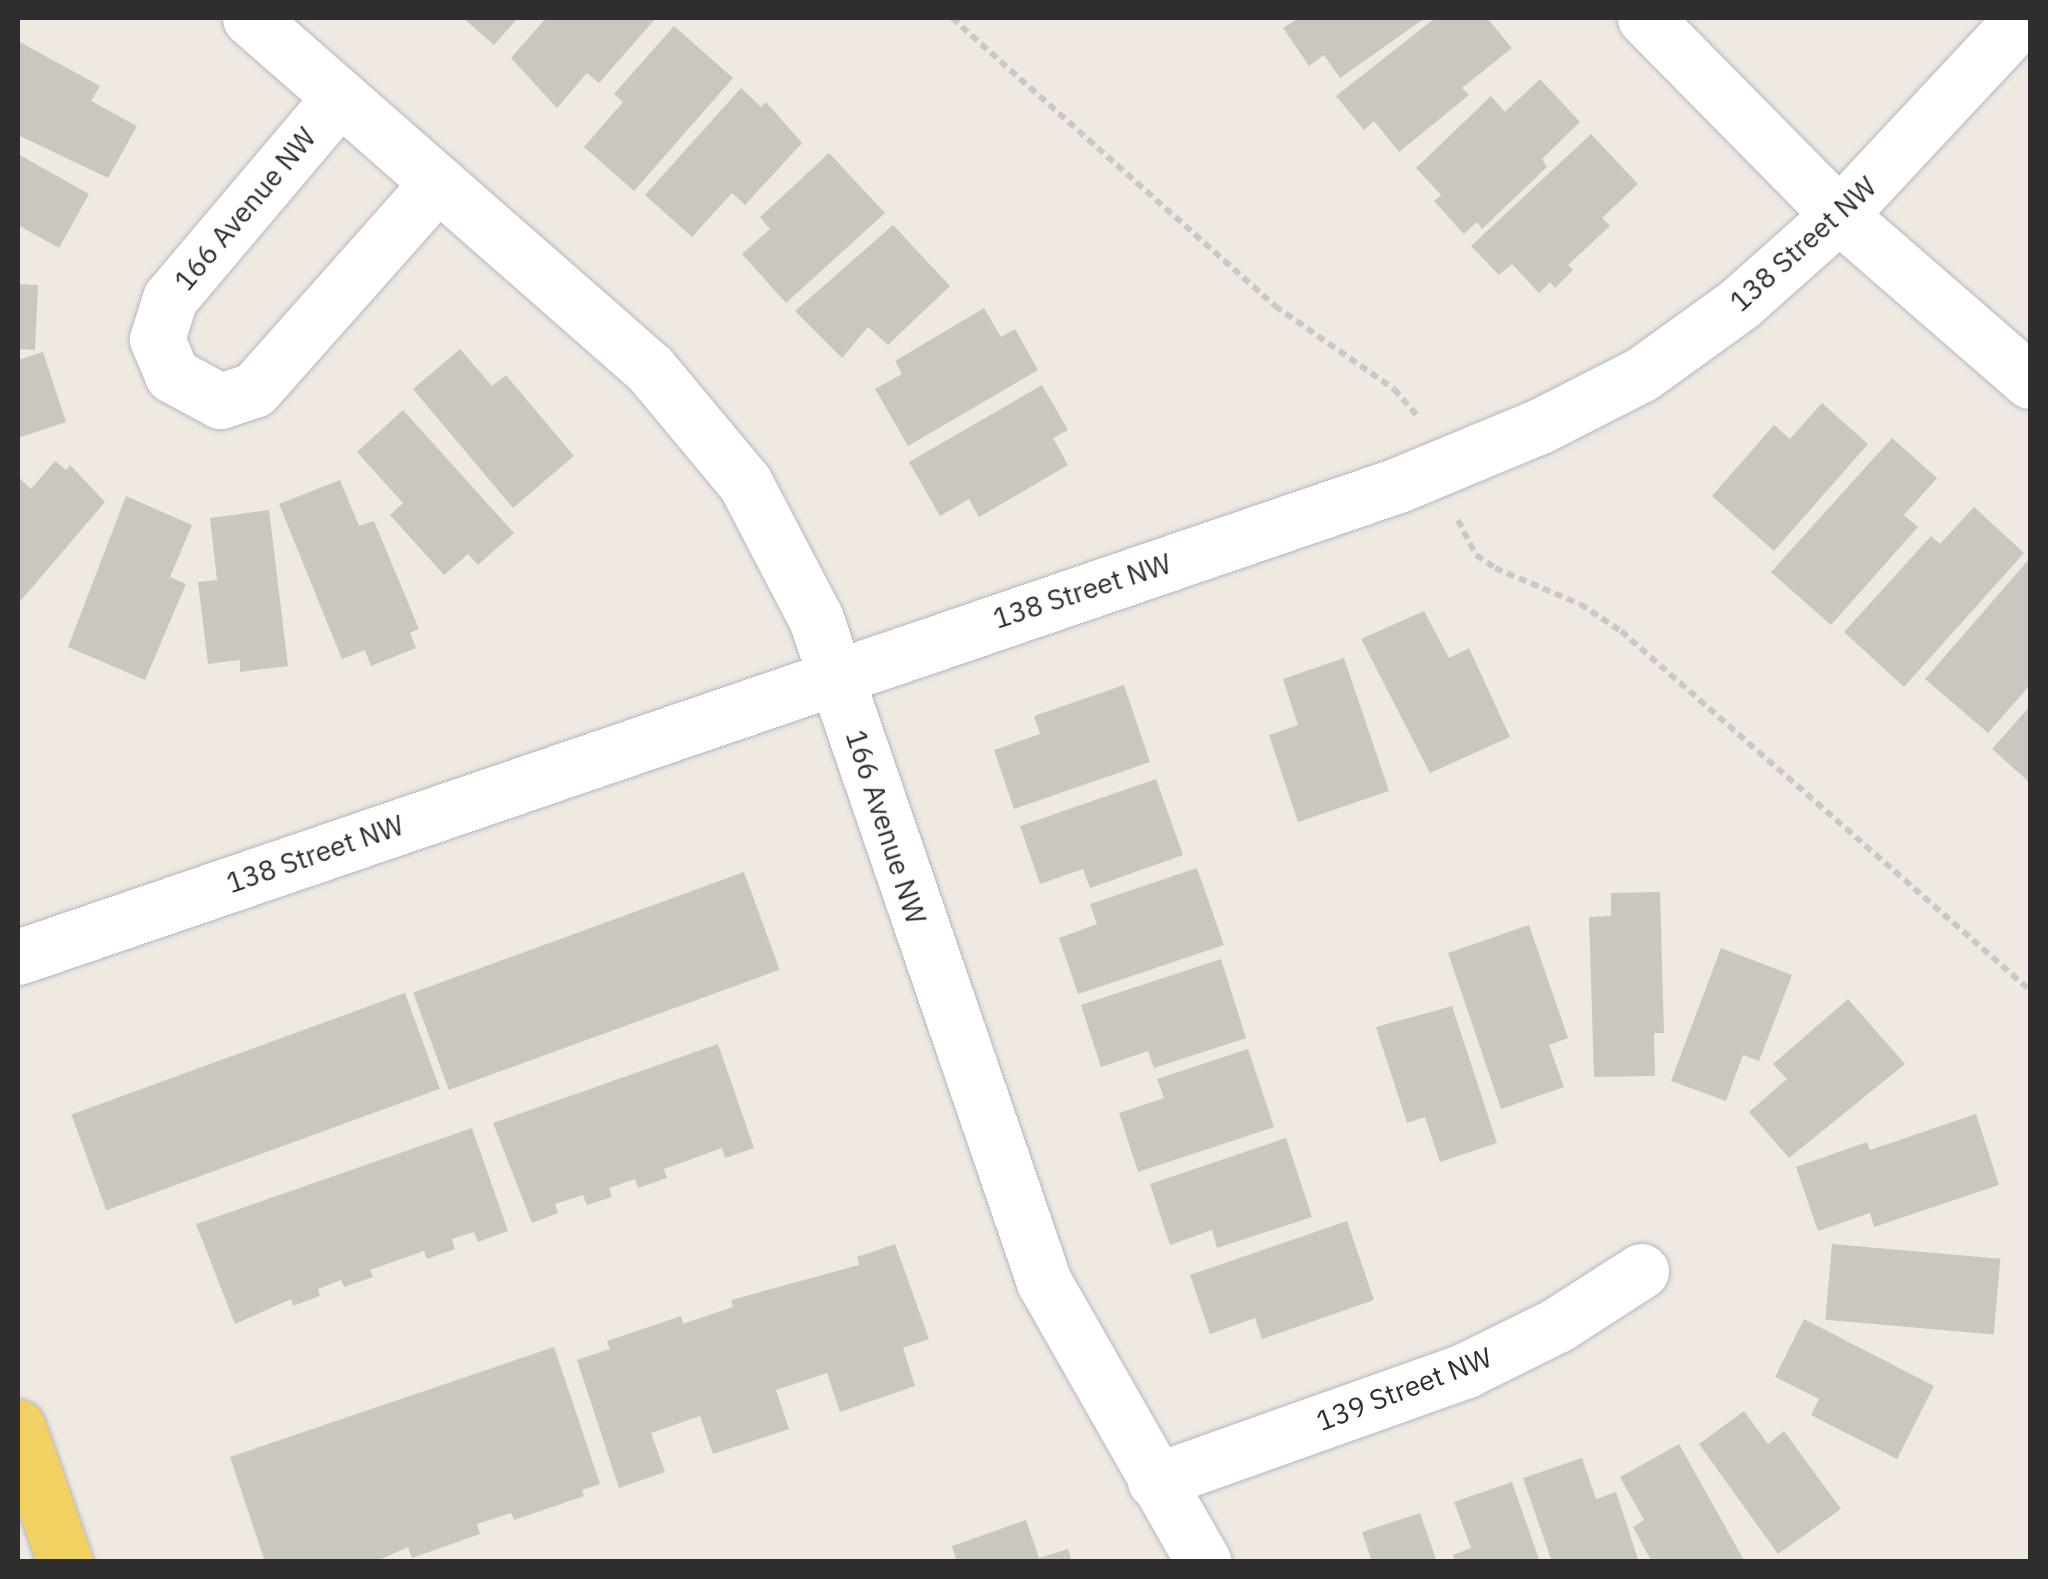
<!DOCTYPE html>
<html>
<head>
<meta charset="utf-8">
<style>
	body { margin:0 }
	#map { position:relative; width:2048px; height:1579px; overflow:hidden; background:#efe9e1; font-family:"IBM Plex Sans",sans-serif }
	div>[style] { position:absolute }
	[style*='--x'] { left:calc(var(--x)*1px); top:calc(var(--y)*1px); width:calc(var(--w)*1px); rotate:calc(var(--a)*1deg) }
	.building>* { inset:0; background:#cbc7bf; transform-origin:0 0 }
	.path>* { height:6px; margin-top:-3px; transform-origin:0; background:repeating-linear-gradient(90deg,#c9c9c9 0 8px,transparent 0 13px) }
	.roads { filter:drop-shadow(0 0 2px #b4b7c1) drop-shadow(0 0 2px #b4b7c1) }
	.minor>* { height:55px; margin:-27.5px; padding:0 27.5px; transform-origin:27.5px; border-radius:27.5px; background:#fff }
	.major>* { height:55px; margin:-27.5px; padding:0 27.5px; transform-origin:27.5px; border-radius:27.5px; background:#f2d163 }
	span { translate:-50% -50%; white-space:nowrap; text-align:center; line-height:1.15; -webkit-text-stroke:8px #fff; paint-order:stroke }
	.street-label { font-size:28px; color:#2e2e2e }
	.frame { position:absolute; inset:0; border:20px solid #2e2e2e; pointer-events:none }
</style>
</head>
<body>
<div id="map">
	<div class="building">
		<i style="clip-path:polygon(463px 18px,518px 18px,494px 45px)"></i>
		<i style="clip-path:polygon(546px 18px,656px 18px,599px 83px,587px 73px,557px 108px,511px 58px)"></i>
		<i style="clip-path:polygon(1299px 18px,1425px 18px,1340px 78px,1324px 55px,1309px 66px,1283px 28px)"></i>
		<i style="clip-path:polygon(1435px 18px,1487px 18px,1512px 48px,1462px 88px,1469px 95px,1399px 152px,1374px 121px,1364px 130px,1336px 96px)"></i>
		<i style="clip-path:polygon(674px 26px,733px 78px,634px 191px,584px 147px,623px 102px,614px 94px)"></i>
		<i style="clip-path:polygon(18px 41px,100px 86px,91px 101px,137px 126px,108px 178px,18px 135px)"></i>
		<i style="clip-path:polygon(1540px 79px,1580px 122px,1542px 159px,1547px 167px,1482px 229px,1477px 222px,1464px 234px,1434px 201px,1441px 195px,1416px 168px,1491px 96px,1505px 112px)"></i>
		<i style="clip-path:polygon(741px 88px,761px 107px,766px 102px,802px 143px,745px 205px,732px 193px,692px 237px,645px 195px)"></i>
		<i style="clip-path:polygon(1591px 134px,1638px 184px,1602px 218px,1610px 226px,1568px 265px,1573px 270px,1555px 288px,1550px 282px,1539px 293px,1512px 264px,1499px 275px,1471px 246px)"></i>
		<i style="clip-path:polygon(829px 153px,885px 213px,786px 303px,742px 254px,770px 229px,760px 217px)"></i>
		<i style="clip-path:polygon(18px 154px,89px 194px,59px 248px,18px 225px)"></i>
		<i style="clip-path:polygon(893px 225px,950px 286px,888px 345px,868px 327px,842px 358px,795px 311px)"></i>
		<i style="clip-path:polygon(18px 284px,38px 285px,35px 350px,18px 349px)"></i>
		<i style="clip-path:polygon(984px 308px,1001px 337px,1015px 329px,1038px 370px,908px 446px,875px 389px,902px 374px,895px 361px)"></i>
		<i style="clip-path:polygon(460px 349px,492px 386px,506px 375px,574px 456px,513px 508px,413px 389px)"></i>
		<i style="clip-path:polygon(43px 352px,66px 422px,18px 438px,18px 360px)"></i>
		<i style="clip-path:polygon(1042px 385px,1068px 430px,1053px 438px,1068px 465px,979px 517px,969px 499px,940px 516px,909px 462px)"></i>
		<i style="clip-path:polygon(1822px 403px,1868px 444px,1774px 551px,1712px 496px,1774px 425px,1790px 439px)"></i>
		<i style="clip-path:polygon(403px 410px,514px 533px,478px 565px,468px 554px,444px 575px,390px 515px,403px 503px,357px 452px)"></i>
		<i style="clip-path:polygon(1892px 438px,1937px 478px,1904px 515px,1918px 527px,1831px 625px,1771px 572px)"></i>
		<i style="clip-path:polygon(55px 461px,66px 470px,70px 465px,105px 502px,18px 604px,18px 477px,31px 489px)"></i>
		<i style="clip-path:polygon(340px 480px,359px 526px,374px 521px,419px 629px,410px 633px,416px 648px,371px 666px,365px 650px,342px 659px,279px 504px)"></i>
		<i style="clip-path:polygon(126px 496px,192px 525px,170px 577px,186px 584px,145px 680px,68px 647px)"></i>
		<i style="clip-path:polygon(1974px 507px,2024px 553px,1904px 687px,1844px 632px,1931px 536px,1940px 544px)"></i>
		<i style="clip-path:polygon(269px 510px,288px 666px,240px 672px,240px 660px,208px 664px,198px 582px,217px 580px,210px 518px)"></i>
		<i style="clip-path:polygon(2030px 558px,2030px 685px,1988px 733px,1925px 679px)"></i>
		<i style="clip-path:polygon(1424px 611px,1449px 658px,1469px 648px,1510px 737px,1430px 773px,1361px 639px)"></i>
		<i style="clip-path:polygon(1344px 658px,1389px 791px,1298px 822px,1269px 735px,1298px 725px,1283px 679px)"></i>
		<i style="clip-path:polygon(1124px 685px,1150px 762px,1014px 809px,994px 750px,1040px 734px,1034px 716px)"></i>
		<i style="clip-path:polygon(2030px 706px,2030px 783px,1992px 749px)"></i>
		<i style="clip-path:polygon(1156px 779px,1183px 855px,1090px 888px,1083px 869px,1040px 884px,1020px 826px)"></i>
		<i style="clip-path:polygon(1197px 868px,1224px 945px,1078px 994px,1059px 938px,1097px 924px,1090px 904px)"></i>
		<i style="left:744px;top:872px;width:104px;height:352px;rotate:70deg"></i>
		<i style="clip-path:polygon(1660px 892px,1664px 1033px,1654px 1033px,1655px 1076px,1594px 1077px,1589px 917px,1611px 916px,1611px 893px)"></i>
		<i style="clip-path:polygon(1529px 925px,1568px 1038px,1549px 1045px,1564px 1087px,1501px 1109px,1448px 953px)"></i>
		<i style="clip-path:polygon(1721px 948px,1792px 975px,1759px 1061px,1743px 1055px,1726px 1101px,1671px 1081px)"></i>
		<i style="clip-path:polygon(1221px 959px,1246px 1038px,1154px 1068px,1148px 1051px,1101px 1067px,1081px 1005px)"></i>
		<i style="left:405px;top:993px;width:102px;height:355px;rotate:70deg"></i>
		<i style="clip-path:polygon(1848px 999px,1905px 1064px,1789px 1158px,1749px 1112px,1787px 1079px,1773px 1064px)"></i>
		<i style="clip-path:polygon(1452px 1006px,1497px 1143px,1440px 1162px,1425px 1117px,1407px 1123px,1376px 1027px)"></i>
		<i style="clip-path:polygon(718px 1044px,754px 1148px,725px 1158px,722px 1148px,664px 1169px,667px 1178px,638px 1188px,635px 1179px,609px 1188px,612px 1197px,587px 1205px,583px 1195px,555px 1204px,558px 1213px,532px 1223px,493px 1123px)"></i>
		<i style="clip-path:polygon(1248px 1049px,1274px 1127px,1138px 1172px,1119px 1113px,1164px 1098px,1157px 1079px)"></i>
		<i style="clip-path:polygon(1976px 1114px,1999px 1185px,1874px 1227px,1870px 1213px,1818px 1231px,1796px 1167px,1867px 1142px,1870px 1150px)"></i>
		<i style="clip-path:polygon(472px 1128px,508px 1231px,478px 1242px,474px 1232px,452px 1239px,455px 1249px,427px 1259px,424px 1251px,370px 1270px,373px 1277px,344px 1287px,341px 1280px,318px 1289px,320px 1296px,293px 1306px,291px 1299px,235px 1324px,196px 1224px)"></i>
		<i style="clip-path:polygon(1286px 1138px,1312px 1217px,1217px 1248px,1212px 1230px,1170px 1245px,1150px 1184px)"></i>
		<i style="clip-path:polygon(1347px 1221px,1374px 1300px,1262px 1339px,1255px 1318px,1210px 1334px,1190px 1275px)"></i>
		<i style="clip-path:polygon(895px 1244px,929px 1339px,903px 1348px,915px 1386px,840px 1412px,827px 1373px,776px 1390px,789px 1429px,713px 1454px,700px 1416px,651px 1433px,665px 1472px,619px 1488px,577px 1360px,610px 1349px,607px 1341px,681px 1316px,683px 1324px,733px 1307px,731px 1300px,859px 1265px,857px 1257px)"></i>
		<i style="left:1832px;top:1244px;width:169px;height:76px;rotate:5deg"></i>
		<i style="clip-path:polygon(1804px 1319px,1934px 1386px,1897px 1459px,1811px 1415px,1819px 1399px,1775px 1377px)"></i>
		<i style="clip-path:polygon(554px 1347px,600px 1484px,582px 1490px,584px 1496px,514px 1520px,511px 1513px,477px 1524px,480px 1534px,412px 1558px,408px 1547px,375px 1562px,265px 1562px,230px 1457px)"></i>
		<i style="clip-path:polygon(1744px 1411px,1768px 1444px,1784px 1431px,1841px 1509px,1778px 1554px,1699px 1444px)"></i>
		<i style="clip-path:polygon(1679px 1444px,1745px 1562px,1652px 1562px,1633px 1527px,1644px 1520px,1620px 1477px)"></i>
		<i style="clip-path:polygon(1582px 1458px,1596px 1499px,1616px 1492px,1639px 1562px,1552px 1562px,1523px 1478px)"></i>
		<i style="clip-path:polygon(1512px 1482px,1540px 1562px,1455px 1562px,1453px 1555px,1471px 1548px,1454px 1502px)"></i>
		<i style="clip-path:polygon(1420px 1513px,1437px 1562px,1372px 1562px,1362px 1532px)"></i>
		<i style="clip-path:polygon(1026px 1520px,1039px 1558px,1068px 1549px,1072px 1562px,957px 1562px,952px 1546px)"></i>
	</div>
	<div class="path">
		<i style="--x:952;--y:18;--w:433;--a:41.7"></i>
		<i style="--x:1275;--y:306;--w:145;--a:34.9"></i>
		<i style="--x:1394;--y:389;--w:35;--a:49"></i>
		<i style="--x:1458;--y:520;--w:39;--a:63"></i>
		<i style="--x:1476;--y:555;--w:23;--a:34"></i>
		<i style="--x:1495;--y:568;--w:92;--a:23"></i>
		<i style="--x:1580;--y:604;--w:49;--a:33.4"></i>
		<i style="--x:1621;--y:631;--w:544;--a:41.28"></i>
	</div>
	<div class="roads">
		<div class="minor">
			<i style="--x:250;--y:18;--w:532;--a:41.27"></i>
			<i style="--x:650;--y:369;--w:148;--a:50.2"></i>
			<i style="--x:745;--y:483;--w:153;--a:62.4"></i>
			<i style="--x:816;--y:619;--w:701;--a:71.02"></i>
			<i style="--x:1044;--y:1282;--w:322;--a:60.3"></i>
			<i style="--x:1645;--y:18;--w:276;--a:45.4"></i>
			<i style="--x:1839;--y:215;--w:253;--a:41"></i>
			<i style="--x:340;--y:97;--w:263;--a:130.2"></i>
			<i style="--x:170;--y:298;--w:43;--a:107.6"></i>
			<i style="--x:157;--y:339;--w:39;--a:67"></i>
			<i style="--x:172;--y:375;--w:55;--a:28.4"></i>
			<i style="--x:220;--y:401;--w:36;--a:-18"></i>
			<i style="--x:254;--y:390;--w:277;--a:-48.4"></i>
			<i style="--x:18;--y:957;--w:1458;--a:-18.88"></i>
			<i style="--x:1398;--y:485;--w:154;--a:-22.6"></i>
			<i style="--x:1540;--y:426;--w:114;--a:-27"></i>
			<i style="--x:1642;--y:374;--w:120;--a:-35.8"></i>
			<i style="--x:1739;--y:304;--w:134;--a:-41.7"></i>
			<i style="--x:1839;--y:215;--w:270;--a:-47"></i>
			<i style="--x:1155;--y:1481;--w:330;--a:-19.6"></i>
			<i style="--x:1466;--y:1370;--w:102;--a:-26.3"></i>
			<i style="--x:1557;--y:1325;--w:100;--a:-32.7"></i>
		</div>
		<div class="major">
			<i style="--x:18;--y:1427;--w:143;--a:70.8"></i>
		</div>
	</div>
	<div class="street-label">
		<span style="left:245px;top:209px;rotate:-50deg">166 Avenue NW</span>
		<span style="left:1803px;top:244px;rotate:-42deg">138 Street NW</span>
		<span style="left:1082px;top:591px;rotate:-18deg">138 Street NW</span>
		<span style="left:886px;top:827px;rotate:72deg">166 Avenue NW</span>
		<span style="left:315px;top:854px;rotate:-19deg">138 Street NW</span>
		<span style="left:1404px;top:1389px;rotate:-21deg">139 Street NW</span>
	</div>
	<div class="frame"></div>
</div>
</body>
</html>
